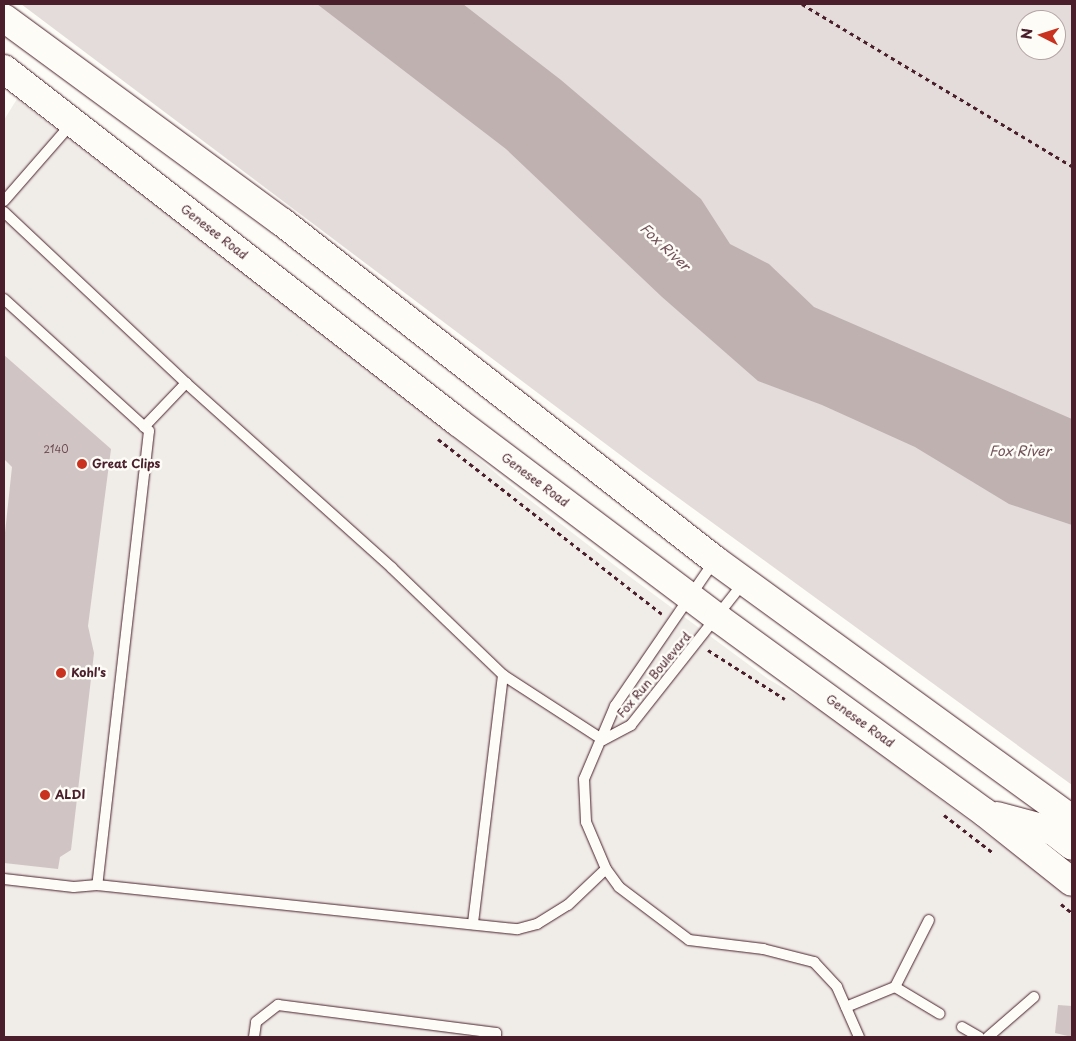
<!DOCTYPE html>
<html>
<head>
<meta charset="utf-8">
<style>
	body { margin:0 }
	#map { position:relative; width:1076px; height:1041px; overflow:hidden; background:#fdfcf7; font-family:"Playpen Sans",sans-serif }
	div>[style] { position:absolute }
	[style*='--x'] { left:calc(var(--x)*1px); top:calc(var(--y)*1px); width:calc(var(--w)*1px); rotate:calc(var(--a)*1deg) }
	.built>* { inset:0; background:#f0ece8 }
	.green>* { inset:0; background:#e3dcda }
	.water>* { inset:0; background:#c0b1b1 }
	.building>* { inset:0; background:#d0c5c4 }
	.path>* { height:3px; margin-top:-1.5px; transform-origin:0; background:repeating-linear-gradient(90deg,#4a1f2b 0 4px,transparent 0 8px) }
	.roads { filter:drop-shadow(0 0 1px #4a1f2b) drop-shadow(0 0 1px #4a1f2b) }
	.lane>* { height:10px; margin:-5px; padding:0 5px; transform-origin:5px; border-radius:5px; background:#fdfcf7 }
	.secondary>* { height:28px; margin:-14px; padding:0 14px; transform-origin:14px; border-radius:14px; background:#fdfcf7 }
	.dots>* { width:14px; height:14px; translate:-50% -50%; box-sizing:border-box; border:2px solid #fdfcf7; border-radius:50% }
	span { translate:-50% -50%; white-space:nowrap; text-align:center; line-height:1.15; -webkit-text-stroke:5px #fdfcf7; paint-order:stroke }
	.number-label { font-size:10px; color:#6c4851 }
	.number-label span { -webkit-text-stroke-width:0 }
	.street-label { font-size:12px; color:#4a1f2b }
	.poi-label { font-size:12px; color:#4a1f2b; font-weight:700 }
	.left { translate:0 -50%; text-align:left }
	.water-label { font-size:14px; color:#73525a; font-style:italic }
	.frame { position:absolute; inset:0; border:5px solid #4a1f2b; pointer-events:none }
	.north { position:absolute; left:1016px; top:10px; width:50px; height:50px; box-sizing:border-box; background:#fdfcf7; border:1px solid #b5a4a5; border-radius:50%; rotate:275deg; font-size:14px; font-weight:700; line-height:20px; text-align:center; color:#4a1f2b }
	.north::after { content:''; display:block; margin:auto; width:18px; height:22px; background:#c8321e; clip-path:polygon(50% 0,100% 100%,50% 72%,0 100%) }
</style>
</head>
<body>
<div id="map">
	<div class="built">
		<i style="clip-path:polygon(17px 99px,401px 392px,505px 481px,618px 568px,768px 679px,824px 712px,1072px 898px,1072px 1037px,4px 1037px,4px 120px)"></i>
	</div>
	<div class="green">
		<i style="clip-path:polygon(evenodd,21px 4px,1072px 4px,1072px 785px,643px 472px,21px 4px,1026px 20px,1056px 20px,1056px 50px,1026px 50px,1026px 20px)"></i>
	</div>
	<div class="water">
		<i style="clip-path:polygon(317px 4px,463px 4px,561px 80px,701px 199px,730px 244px,769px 264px,814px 307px,1072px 419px,1072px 525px,1009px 504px,915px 447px,822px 405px,758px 381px,662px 297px,506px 149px)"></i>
	</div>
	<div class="building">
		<i style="clip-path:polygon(4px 355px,111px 449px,88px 626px,94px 653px,71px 850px,60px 857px,58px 869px,4px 863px,4px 542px,12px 467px,4px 459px)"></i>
		<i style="clip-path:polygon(1058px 1005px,1072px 1006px,1072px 1037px,1055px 1033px)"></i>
	</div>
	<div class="path">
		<i style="--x:802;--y:4;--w:315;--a:31"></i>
		<i style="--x:438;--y:439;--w:284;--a:38"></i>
		<i style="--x:708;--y:650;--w:91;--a:32.5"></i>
		<i style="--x:944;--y:815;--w:61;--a:37.6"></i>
		<i style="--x:1061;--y:904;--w:14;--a:39"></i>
	</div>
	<div class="roads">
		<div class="lane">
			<i style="--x:4;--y:201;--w:103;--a:-48.9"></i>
			<i style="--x:4;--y:212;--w:250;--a:43.2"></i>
			<i style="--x:4;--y:299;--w:196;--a:42.3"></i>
			<i style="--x:149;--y:431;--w:457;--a:96.5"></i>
			<i style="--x:144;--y:427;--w:61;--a:-46.3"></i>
			<i style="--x:186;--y:383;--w:277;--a:41.9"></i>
			<i style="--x:392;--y:568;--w:154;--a:43.9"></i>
			<i style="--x:503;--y:675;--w:251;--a:96.9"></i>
			<i style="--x:715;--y:560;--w:177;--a:124.4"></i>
			<i style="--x:615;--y:706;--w:79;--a:113"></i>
			<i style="--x:584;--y:779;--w:43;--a:87.3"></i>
			<i style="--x:586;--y:822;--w:51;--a:66.9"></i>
			<i style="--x:606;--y:869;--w:22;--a:54"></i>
			<i style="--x:619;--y:887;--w:88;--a:37.1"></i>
			<i style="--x:689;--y:940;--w:75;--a:6.9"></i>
			<i style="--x:763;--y:949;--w:53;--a:14.3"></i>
			<i style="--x:814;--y:962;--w:34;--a:47"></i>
			<i style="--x:837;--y:987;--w:55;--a:66.3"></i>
			<i style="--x:503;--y:675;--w:119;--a:33"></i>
			<i style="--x:603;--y:740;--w:32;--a:-28"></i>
			<i style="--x:631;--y:725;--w:182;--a:-51.7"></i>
			<i style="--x:4;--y:879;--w:70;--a:6.5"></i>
			<i style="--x:74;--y:887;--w:23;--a:-5"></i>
			<i style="--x:97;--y:885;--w:423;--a:6"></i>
			<i style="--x:518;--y:929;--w:20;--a:-15"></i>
			<i style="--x:537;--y:924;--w:36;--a:-32"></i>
			<i style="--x:568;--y:905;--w:52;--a:-43.5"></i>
			<i style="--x:895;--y:987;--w:75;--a:-63.1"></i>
			<i style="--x:846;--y:1007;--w:53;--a:-22.2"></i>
			<i style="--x:895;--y:987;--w:52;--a:31"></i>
			<i style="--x:962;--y:1027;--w:20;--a:30"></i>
			<i style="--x:254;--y:1037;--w:15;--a:-82"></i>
			<i style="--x:256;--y:1022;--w:28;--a:-38"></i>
			<i style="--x:278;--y:1005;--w:220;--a:7.3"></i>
			<i style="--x:496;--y:1033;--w:4;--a:90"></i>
			<i style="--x:988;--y:1037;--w:61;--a:-41"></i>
		</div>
		<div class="secondary">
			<i style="--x:4;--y:18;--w:345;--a:36.3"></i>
			<i style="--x:282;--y:222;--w:549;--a:37.98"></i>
			<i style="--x:715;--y:560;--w:441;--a:36"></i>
			<i style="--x:4;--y:69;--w:575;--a:37.87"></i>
			<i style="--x:458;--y:422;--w:326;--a:37"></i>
			<i style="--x:718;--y:618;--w:329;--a:36.1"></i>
			<i style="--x:984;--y:812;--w:112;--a:38.5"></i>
			<i style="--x:997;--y:816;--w:58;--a:15"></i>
			<i style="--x:1053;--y:831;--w:24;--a:38"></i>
		</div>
	</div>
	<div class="dots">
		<i style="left:82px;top:464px;background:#c8321e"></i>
		<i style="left:61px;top:673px;background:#c8321e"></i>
		<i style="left:45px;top:795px;background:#c8321e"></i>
	</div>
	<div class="number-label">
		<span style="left:56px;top:449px">2140</span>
	</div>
	<div class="street-label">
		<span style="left:214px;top:232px;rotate:38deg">Genesee Road</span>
		<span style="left:535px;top:480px;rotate:37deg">Genesee Road</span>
		<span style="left:654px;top:675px;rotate:-50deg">Fox Run Boulevard</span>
		<span style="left:860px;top:721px;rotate:36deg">Genesee Road</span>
	</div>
	<div class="poi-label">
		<span class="left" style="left:92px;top:464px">Great Clips</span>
		<span class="left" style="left:71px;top:673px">Kohl's</span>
		<span class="left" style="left:55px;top:795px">ALDI</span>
	</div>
	<div class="water-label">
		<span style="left:665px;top:247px;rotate:43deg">Fox River</span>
		<span style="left:1020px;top:451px">Fox River</span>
	</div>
	<div class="frame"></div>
	<div class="north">N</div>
</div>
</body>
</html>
